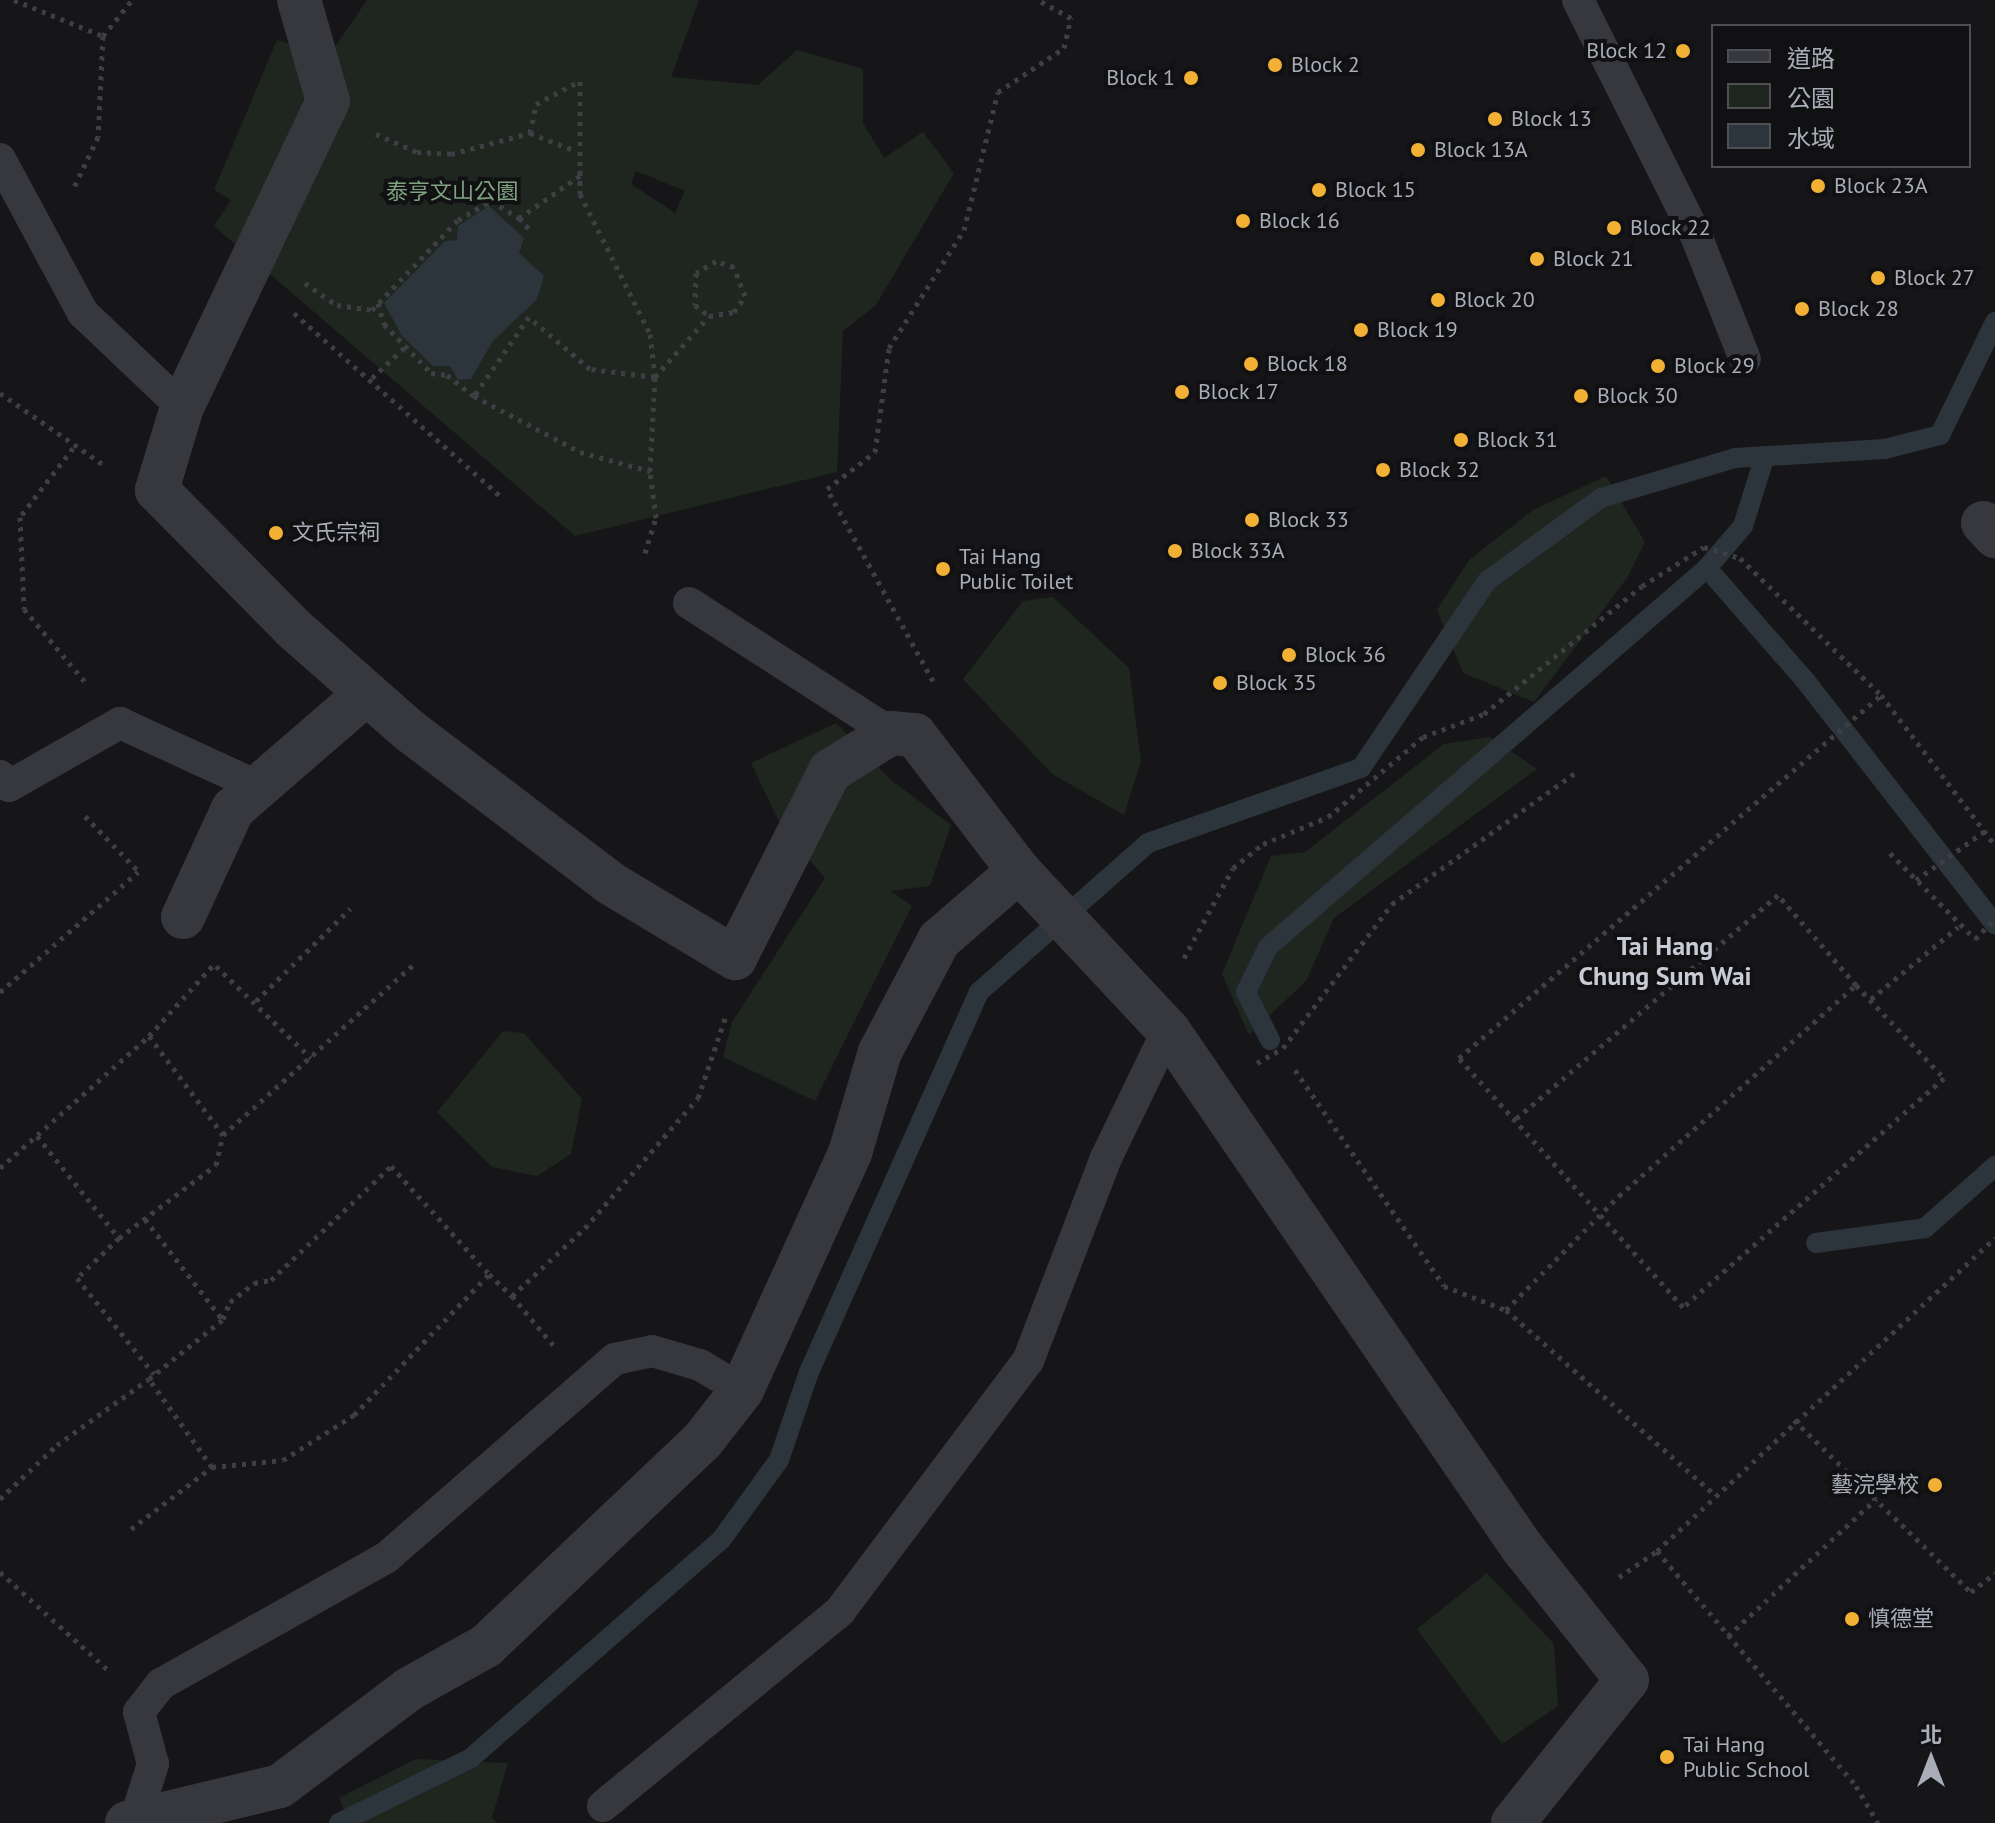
<!DOCTYPE html>
<html>
<head>
<meta charset="utf-8">
<style>
	body { margin:0 }
	#map { position:relative; width:1995px; height:1823px; overflow:hidden; background:#161618; font-family:"PT Sans","Noto Sans TC",sans-serif }
	div>[style] { position:absolute }
	[style*='--x'] { left:calc(var(--x)*1px); top:calc(var(--y)*1px); width:calc(var(--w)*1px); rotate:calc(var(--a)*1deg) }
	.green>* { inset:0; background:#1e261f }
	.water>* { inset:0; background:#2c353c }
	.stream>* { height:20px; margin:-10px; padding:0 10px; transform-origin:10px; border-radius:10px; background:#2c353c }
	.path>* { height:5px; margin-top:-2.5px; transform-origin:0; background:repeating-linear-gradient(90deg,#3d3f44 0 4px,transparent 0 10px) }
	.service>* { height:32px; margin:-16px; padding:0 16px; transform-origin:16px; border-radius:16px; background:#37383d }
	.minor>* { height:44px; margin:-22px; padding:0 22px; transform-origin:22px; border-radius:22px; background:#37383d }
	.dots>* { width:22px; height:22px; translate:-50% -50%; box-sizing:border-box; border:4px solid #111113; border-radius:50% }
	span { translate:-50% -50%; white-space:nowrap; text-align:center; line-height:1.15; -webkit-text-stroke:8px #111113; paint-order:stroke }
	.poi-label { font-size:22px; color:#a8adb8 }
	.right { translate:-100% -50%; text-align:right }
	.left { translate:0 -50%; text-align:left }
	.park-label { font-size:22px; color:#7fa381 }
	.quarter-label { font-size:26px; color:#c9ccd4; font-weight:700 }
	.legend { position:absolute; left:1711px; top:24px; width:260px; height:144px; box-sizing:border-box; background:#111113; border:2px solid #4d4f55; margin:0; padding:10px 14px; list-style:none; font-size:24px; color:#a8adb8 }
	.legend li { display:flex; align-items:center; gap:16px; height:40px }
	.legend b { width:40px; border:2px solid #4d4f55 }
	.north { position:absolute; left:1891px; top:1719px; width:80px; height:80px; -webkit-text-stroke:6px #111113; paint-order:stroke; rotate:0deg; font-size:22px; font-weight:700; line-height:32px; text-align:center; color:#a8adb8 }
	.north::after { content:''; display:block; margin:auto; width:28px; height:36px; background:#a8adb8; clip-path:polygon(50% 0,100% 100%,50% 72%,0 100%) }
</style>
</head>
<body>
<div id="map">
	<div class="green">
		<i style="clip-path:polygon(evenodd,367px 0,699px 0,671px 77px,758px 85px,797px 50px,863px 69px,863px 123px,884px 158px,923px 132px,954px 173px,876px 305px,843px 331px,837px 472px,575px 536px,214px 226px,231px 200px,214px 190px,277px 40px,329px 56px,367px 0,636px 171px,685px 191px,675px 213px,631px 184px,636px 171px)"></i>
		<i style="clip-path:polygon(1606px 476px,1645px 542px,1627px 578px,1534px 702px,1463px 673px,1437px 610px,1469px 560px,1533px 510px)"></i>
		<i style="clip-path:polygon(1053px 597px,1129px 668px,1141px 761px,1124px 815px,1052px 774px,963px 679px,1023px 601px)"></i>
		<i style="clip-path:polygon(836px 723px,891px 780px,951px 825px,930px 886px,890px 891px,912px 906px,815px 1101px,723px 1057px,732px 1022px,825px 878px,782px 828px,751px 763px)"></i>
		<i style="clip-path:polygon(1490px 737px,1537px 769px,1334px 918px,1306px 981px,1249px 1035px,1222px 974px,1271px 856px,1305px 852px,1444px 744px)"></i>
		<i style="clip-path:polygon(503px 1031px,524px 1033px,582px 1099px,571px 1154px,537px 1176px,492px 1167px,437px 1112px)"></i>
		<i style="clip-path:polygon(1487px 1573px,1554px 1644px,1558px 1706px,1502px 1744px,1417px 1629px)"></i>
		<i style="clip-path:polygon(416px 1759px,508px 1763px,492px 1818px,497px 1823px,350px 1823px,339px 1798px)"></i>
	</div>
	<div class="water">
		<i style="clip-path:polygon(489px 206px,524px 238px,519px 253px,544px 276px,537px 299px,493px 341px,471px 379px,458px 380px,450px 366px,433px 366px,402px 336px,384px 303px,445px 241px,457px 240px,458px 226px)"></i>
	</div>
	<div class="stream">
		<i style="--x:1707;--y:568;--w:147;--a:48.9"></i>
		<i style="--x:1804;--y:679;--w:311;--a:52.1"></i>
		<i style="--x:1270;--y:1040;--w:54;--a:-116.6"></i>
		<i style="--x:1246;--y:992;--w:50;--a:-63.9"></i>
		<i style="--x:1268;--y:947;--w:580;--a:-40.8"></i>
		<i style="--x:1707;--y:568;--w:55;--a:-49.4"></i>
		<i style="--x:1743;--y:526;--w:73;--a:-72.6"></i>
		<i style="--x:1816;--y:1243;--w:110;--a:-7.8"></i>
		<i style="--x:1925;--y:1228;--w:94;--a:-41.5"></i>
		<i style="--x:339;--y:1823;--w:147;--a:-26.2"></i>
		<i style="--x:471;--y:1758;--w:332;--a:-41.1"></i>
		<i style="--x:721;--y:1540;--w:99;--a:-54.1"></i>
		<i style="--x:779;--y:1460;--w:93;--a:-71.2"></i>
		<i style="--x:809;--y:1372;--w:416;--a:-65.9"></i>
		<i style="--x:979;--y:992;--w:225;--a:-41.4"></i>
		<i style="--x:1148;--y:843;--w:226;--a:-19.4"></i>
		<i style="--x:1361;--y:768;--w:225;--a:-56"></i>
		<i style="--x:1487;--y:581;--w:141;--a:-36.1"></i>
		<i style="--x:1601;--y:498;--w:140;--a:-16.6"></i>
		<i style="--x:1735;--y:458;--w:150;--a:-3.4"></i>
		<i style="--x:1885;--y:449;--w:57;--a:-14.3"></i>
		<i style="--x:1940;--y:435;--w:126;--a:-64"></i>
	</div>
	<div class="path">
		<i style="--x:14;--y:0;--w:96;--a:22"></i>
		<i style="--x:103;--y:36;--w:101;--a:92.8"></i>
		<i style="--x:98;--y:137;--w:55;--a:115.6"></i>
		<i style="--x:103;--y:36;--w:46;--a:-51.1"></i>
		<i style="--x:530;--y:133;--w:30;--a:-78"></i>
		<i style="--x:536;--y:104;--w:50;--a:-27.6"></i>
		<i style="--x:580;--y:81;--w:113;--a:90"></i>
		<i style="--x:580;--y:194;--w:157;--a:63.4"></i>
		<i style="--x:650;--y:334;--w:43;--a:83.4"></i>
		<i style="--x:655;--y:377;--w:65;--a:-173"></i>
		<i style="--x:590;--y:369;--w:80;--a:-139.6"></i>
		<i style="--x:529;--y:317;--w:96;--a:124.8"></i>
		<i style="--x:474;--y:396;--w:120;--a:27.8"></i>
		<i style="--x:580;--y:452;--w:73;--a:15.2"></i>
		<i style="--x:376;--y:134;--w:45;--a:23.7"></i>
		<i style="--x:417;--y:152;--w:34;--a:3"></i>
		<i style="--x:451;--y:154;--w:82;--a:-14.9"></i>
		<i style="--x:530;--y:133;--w:49;--a:21.4"></i>
		<i style="--x:519;--y:218;--w:18;--a:47"></i>
		<i style="--x:305;--y:283;--w:39;--a:35"></i>
		<i style="--x:337;--y:305;--w:35;--a:8"></i>
		<i style="--x:372;--y:310;--w:124;--a:-46.3"></i>
		<i style="--x:458;--y:220;--w:38;--a:-30"></i>
		<i style="--x:491;--y:201;--w:33;--a:31"></i>
		<i style="--x:519;--y:218;--w:75;--a:-34.7"></i>
		<i style="--x:378;--y:303;--w:22;--a:74"></i>
		<i style="--x:384;--y:324;--w:68;--a:46.2"></i>
		<i style="--x:431;--y:373;--w:16;--a:7"></i>
		<i style="--x:447;--y:375;--w:34;--a:38"></i>
		<i style="--x:294;--y:313;--w:276;--a:41.6"></i>
		<i style="--x:372;--y:378;--w:45;--a:-43.2"></i>
		<i style="--x:0;--y:393;--w:126;--a:34.7"></i>
		<i style="--x:73;--y:448;--w:87;--a:127.5"></i>
		<i style="--x:20;--y:517;--w:92;--a:87.5"></i>
		<i style="--x:24;--y:609;--w:97;--a:50"></i>
		<i style="--x:645;--y:553;--w:37;--a:-73"></i>
		<i style="--x:656;--y:518;--w:47;--a:-97.3"></i>
		<i style="--x:650;--y:471;--w:94;--a:-87"></i>
		<i style="--x:655;--y:377;--w:81;--a:-48.5"></i>
		<i style="--x:709;--y:316;--w:25;--a:-9"></i>
		<i style="--x:734;--y:312;--w:19;--a:-55"></i>
		<i style="--x:745;--y:296;--w:31;--a:-111"></i>
		<i style="--x:734;--y:267;--w:19;--a:-162"></i>
		<i style="--x:716;--y:261;--w:23;--a:149"></i>
		<i style="--x:696;--y:273;--w:32;--a:92"></i>
		<i style="--x:695;--y:305;--w:18;--a:38"></i>
		<i style="--x:933;--y:681;--w:219;--a:-118.9"></i>
		<i style="--x:827;--y:489;--w:61;--a:-37.6"></i>
		<i style="--x:875;--y:452;--w:105;--a:-82.3"></i>
		<i style="--x:889;--y:348;--w:140;--a:-57.6"></i>
		<i style="--x:964;--y:230;--w:142;--a:-76.2"></i>
		<i style="--x:998;--y:92;--w:79;--a:-33.7"></i>
		<i style="--x:1064;--y:48;--w:31;--a:-77"></i>
		<i style="--x:1071;--y:18;--w:38;--a:-151"></i>
		<i style="--x:85;--y:816;--w:79;--a:46"></i>
		<i style="--x:1890;--y:853;--w:121;--a:45.3"></i>
		<i style="--x:1975;--y:939;--w:28;--a:-45"></i>
		<i style="--x:1916;--y:880;--w:85;--a:-35.4"></i>
		<i style="--x:1184;--y:958;--w:102;--a:-61.4"></i>
		<i style="--x:1233;--y:868;--w:38;--a:-39"></i>
		<i style="--x:1263;--y:844;--w:70;--a:-22.6"></i>
		<i style="--x:1328;--y:817;--w:124;--a:-40.1"></i>
		<i style="--x:1423;--y:737;--w:65;--a:-20.7"></i>
		<i style="--x:1484;--y:714;--w:203;--a:-39"></i>
		<i style="--x:1642;--y:586;--w:73;--a:-32.2"></i>
		<i style="--x:1704;--y:547;--w:38;--a:17"></i>
		<i style="--x:1740;--y:558;--w:197;--a:44.2"></i>
		<i style="--x:1881;--y:695;--w:188;--a:52.8"></i>
		<i style="--x:216;--y:966;--w:132;--a:44.1"></i>
		<i style="--x:1856;--y:985;--w:128;--a:46.6"></i>
		<i style="--x:1944;--y:1078;--w:347;--a:138.7"></i>
		<i style="--x:1683;--y:1307;--w:335;--a:-132"></i>
		<i style="--x:1459;--y:1058;--w:557;--a:-40.7"></i>
		<i style="--x:0;--y:992;--w:183;--a:-41"></i>
		<i style="--x:1871;--y:999;--w:113;--a:-39.6"></i>
		<i style="--x:256;--y:1001;--w:132;--a:-44.4"></i>
		<i style="--x:149;--y:1036;--w:124;--a:53.2"></i>
		<i style="--x:1257;--y:1063;--w:30;--a:-30"></i>
		<i style="--x:1283;--y:1048;--w:181;--a:-52.9"></i>
		<i style="--x:1392;--y:904;--w:229;--a:-35.6"></i>
		<i style="--x:1295;--y:1070;--w:262;--a:55.4"></i>
		<i style="--x:1444;--y:1286;--w:66;--a:21.2"></i>
		<i style="--x:1506;--y:1310;--w:276;--a:41.5"></i>
		<i style="--x:37;--y:1136;--w:131;--a:51.2"></i>
		<i style="--x:119;--y:1238;--w:121;--a:-37"></i>
		<i style="--x:216;--y:1165;--w:31;--a:-77"></i>
		<i style="--x:223;--y:1135;--w:254;--a:-41.8"></i>
		<i style="--x:0;--y:1168;--w:199;--a:-41.5"></i>
		<i style="--x:149;--y:1036;--w:97;--a:-47.9"></i>
		<i style="--x:145;--y:1219;--w:126;--a:52.4"></i>
		<i style="--x:119;--y:1238;--w:58;--a:136.4"></i>
		<i style="--x:77;--y:1278;--w:123;--a:51.3"></i>
		<i style="--x:512;--y:1296;--w:67;--a:49.9"></i>
		<i style="--x:1506;--y:1310;--w:161;--a:-45.3"></i>
		<i style="--x:1619;--y:1196;--w:317;--a:-41.7"></i>
		<i style="--x:1856;--y:985;--w:119;--a:-130.9"></i>
		<i style="--x:1778;--y:895;--w:346;--a:139.5"></i>
		<i style="--x:1794;--y:1420;--w:247;--a:44.2"></i>
		<i style="--x:1971;--y:1592;--w:31;--a:-38"></i>
		<i style="--x:212;--y:1467;--w:108;--a:-125.6"></i>
		<i style="--x:149;--y:1379;--w:95;--a:-39"></i>
		<i style="--x:223;--y:1319;--w:18;--a:-68"></i>
		<i style="--x:230;--y:1302;--w:31;--a:-38"></i>
		<i style="--x:254;--y:1283;--w:17;--a:-10"></i>
		<i style="--x:271;--y:1280;--w:166;--a:-43.5"></i>
		<i style="--x:391;--y:1166;--w:146;--a:47.8"></i>
		<i style="--x:0;--y:1499;--w:79;--a:-43.5"></i>
		<i style="--x:57;--y:1445;--w:113;--a:-35.7"></i>
		<i style="--x:131;--y:1529;--w:102;--a:-37.4"></i>
		<i style="--x:212;--y:1467;--w:71;--a:-5.6"></i>
		<i style="--x:283;--y:1460;--w:84;--a:-32.4"></i>
		<i style="--x:354;--y:1415;--w:195;--a:-46.2"></i>
		<i style="--x:489;--y:1274;--w:32;--a:44"></i>
		<i style="--x:512;--y:1296;--w:100;--a:-43"></i>
		<i style="--x:585;--y:1228;--w:172;--a:-49"></i>
		<i style="--x:698;--y:1098;--w:90;--a:-71.2"></i>
		<i style="--x:1657;--y:1551;--w:308;--a:49.7"></i>
		<i style="--x:1856;--y:1786;--w:43;--a:59.3"></i>
		<i style="--x:0;--y:1572;--w:147;--a:42.2"></i>
		<i style="--x:1619;--y:1577;--w:46;--a:-34.4"></i>
		<i style="--x:1657;--y:1551;--w:461;--a:-42.8"></i>
		<i style="--x:1728;--y:1636;--w:202;--a:-42.8"></i>
	</div>
	<div class="service">
		<i style="--x:1578;--y:0;--w:266;--a:63.4"></i>
		<i style="--x:1697;--y:238;--w:130;--a:68.4"></i>
		<i style="--x:0;--y:159;--w:175;--a:61.7"></i>
		<i style="--x:83;--y:313;--w:137;--a:43.5"></i>
		<i style="--x:689;--y:603;--w:240;--a:32.8"></i>
		<i style="--x:0;--y:776;--w:13;--a:48"></i>
		<i style="--x:9;--y:786;--w:128;--a:-29.6"></i>
		<i style="--x:120;--y:723;--w:153;--a:24.7"></i>
		<i style="--x:603;--y:1806;--w:307;--a:-39.4"></i>
		<i style="--x:840;--y:1611;--w:313;--a:-53.1"></i>
		<i style="--x:1028;--y:1361;--w:217;--a:-69"></i>
		<i style="--x:1106;--y:1158;--w:142;--a:-64.2"></i>
		<i style="--x:136;--y:1817;--w:56;--a:-72.2"></i>
		<i style="--x:153;--y:1764;--w:54;--a:-105.1"></i>
		<i style="--x:139;--y:1712;--w:36;--a:-52"></i>
		<i style="--x:161;--y:1684;--w:259;--a:-29.3"></i>
		<i style="--x:387;--y:1557;--w:302;--a:-41"></i>
		<i style="--x:615;--y:1359;--w:38;--a:-12"></i>
		<i style="--x:652;--y:1351;--w:50;--a:16.3"></i>
		<i style="--x:700;--y:1365;--w:49;--a:30.8"></i>
	</div>
	<div class="minor">
		<i style="--x:299;--y:0;--w:105;--a:74"></i>
		<i style="--x:328;--y:101;--w:339;--a:115.5"></i>
		<i style="--x:182;--y:407;--w:87;--a:106.8"></i>
		<i style="--x:157;--y:490;--w:194;--a:45.4"></i>
		<i style="--x:293;--y:628;--w:156;--a:41.4"></i>
		<i style="--x:410;--y:731;--w:251;--a:37.2"></i>
		<i style="--x:610;--y:883;--w:146;--a:31"></i>
		<i style="--x:735;--y:958;--w:210;--a:-63.1"></i>
		<i style="--x:830;--y:771;--w:72;--a:-31.9"></i>
		<i style="--x:891;--y:733;--w:24;--a:5"></i>
		<i style="--x:915;--y:735;--w:171;--a:52.6"></i>
		<i style="--x:1983;--y:523;--w:18;--a:47"></i>
		<i style="--x:183;--y:917;--w:119;--a:-65.2"></i>
		<i style="--x:233;--y:809;--w:177;--a:-40.9"></i>
		<i style="--x:127;--y:1823;--w:157;--a:-13.6"></i>
		<i style="--x:280;--y:1786;--w:161;--a:-36.9"></i>
		<i style="--x:409;--y:1689;--w:88;--a:-29.2"></i>
		<i style="--x:486;--y:1646;--w:299;--a:-43.5"></i>
		<i style="--x:703;--y:1440;--w:63;--a:-52"></i>
		<i style="--x:742;--y:1390;--w:260;--a:-65.5"></i>
		<i style="--x:850;--y:1153;--w:105;--a:-73.5"></i>
		<i style="--x:880;--y:1052;--w:127;--a:-62.2"></i>
		<i style="--x:939;--y:940;--w:106;--a:-40.8"></i>
		<i style="--x:1019;--y:871;--w:218;--a:46.9"></i>
		<i style="--x:1168;--y:1030;--w:625;--a:55.62"></i>
		<i style="--x:1521;--y:1546;--w:171;--a:51.7"></i>
		<i style="--x:1627;--y:1680;--w:183;--a:128.6"></i>
	</div>
	<div class="dots">
		<i style="left:1683px;top:51px;background:#f2b134"></i>
		<i style="left:1275px;top:65px;background:#f2b134"></i>
		<i style="left:1191px;top:78px;background:#f2b134"></i>
		<i style="left:1495px;top:119px;background:#f2b134"></i>
		<i style="left:1418px;top:150px;background:#f2b134"></i>
		<i style="left:1818px;top:186px;background:#f2b134"></i>
		<i style="left:1319px;top:190px;background:#f2b134"></i>
		<i style="left:1243px;top:221px;background:#f2b134"></i>
		<i style="left:1614px;top:228px;background:#f2b134"></i>
		<i style="left:1537px;top:259px;background:#f2b134"></i>
		<i style="left:1878px;top:278px;background:#f2b134"></i>
		<i style="left:1438px;top:300px;background:#f2b134"></i>
		<i style="left:1802px;top:309px;background:#f2b134"></i>
		<i style="left:1361px;top:330px;background:#f2b134"></i>
		<i style="left:1251px;top:364px;background:#f2b134"></i>
		<i style="left:1658px;top:366px;background:#f2b134"></i>
		<i style="left:1182px;top:392px;background:#f2b134"></i>
		<i style="left:1581px;top:396px;background:#f2b134"></i>
		<i style="left:1461px;top:440px;background:#f2b134"></i>
		<i style="left:1383px;top:470px;background:#f2b134"></i>
		<i style="left:1252px;top:520px;background:#f2b134"></i>
		<i style="left:276px;top:533px;background:#f2b134"></i>
		<i style="left:1175px;top:551px;background:#f2b134"></i>
		<i style="left:943px;top:569px;background:#f2b134"></i>
		<i style="left:1289px;top:655px;background:#f2b134"></i>
		<i style="left:1220px;top:683px;background:#f2b134"></i>
		<i style="left:1935px;top:1485px;background:#f2b134"></i>
		<i style="left:1852px;top:1619px;background:#f2b134"></i>
		<i style="left:1667px;top:1757px;background:#f2b134"></i>
	</div>
	<div class="poi-label">
		<span class="right" style="left:1667px;top:51px">Block 12</span>
		<span class="left" style="left:1291px;top:65px">Block 2</span>
		<span class="right" style="left:1175px;top:78px">Block 1</span>
		<span class="left" style="left:1511px;top:119px">Block 13</span>
		<span class="left" style="left:1434px;top:150px">Block 13A</span>
		<span class="left" style="left:1834px;top:186px">Block 23A</span>
		<span class="left" style="left:1335px;top:190px">Block 15</span>
		<span class="left" style="left:1259px;top:221px">Block 16</span>
		<span class="left" style="left:1630px;top:228px">Block 22</span>
		<span class="left" style="left:1553px;top:259px">Block 21</span>
		<span class="left" style="left:1894px;top:278px">Block 27</span>
		<span class="left" style="left:1454px;top:300px">Block 20</span>
		<span class="left" style="left:1818px;top:309px">Block 28</span>
		<span class="left" style="left:1377px;top:330px">Block 19</span>
		<span class="left" style="left:1267px;top:364px">Block 18</span>
		<span class="left" style="left:1674px;top:366px">Block 29</span>
		<span class="left" style="left:1198px;top:392px">Block 17</span>
		<span class="left" style="left:1597px;top:396px">Block 30</span>
		<span class="left" style="left:1477px;top:440px">Block 31</span>
		<span class="left" style="left:1399px;top:470px">Block 32</span>
		<span class="left" style="left:1268px;top:520px">Block 33</span>
		<span class="left" style="left:292px;top:533px">文氏宗祠</span>
		<span class="left" style="left:1191px;top:551px">Block 33A</span>
		<span class="left" style="left:959px;top:569px">Tai Hang<br>Public Toilet</span>
		<span class="left" style="left:1305px;top:655px">Block 36</span>
		<span class="left" style="left:1236px;top:683px">Block 35</span>
		<span class="right" style="left:1919px;top:1485px">藝浣學校</span>
		<span class="left" style="left:1868px;top:1619px">慎德堂</span>
		<span class="left" style="left:1683px;top:1757px">Tai Hang<br>Public School</span>
	</div>
	<div class="park-label">
		<span style="left:452px;top:192px">泰亨文山公園</span>
	</div>
	<div class="quarter-label">
		<span style="left:1665px;top:961px">Tai Hang<br>Chung Sum Wai</span>
	</div>
	<ul class="legend">
	<li><b style="height:10px;background:#37383d"></b>道路</li>
	<li><b style="height:22px;background:#1e261f"></b>公園</li>
	<li><b style="height:22px;background:#2c353c"></b>水域</li>
	</ul>
	<div class="north">北</div>
</div>
</body>
</html>
